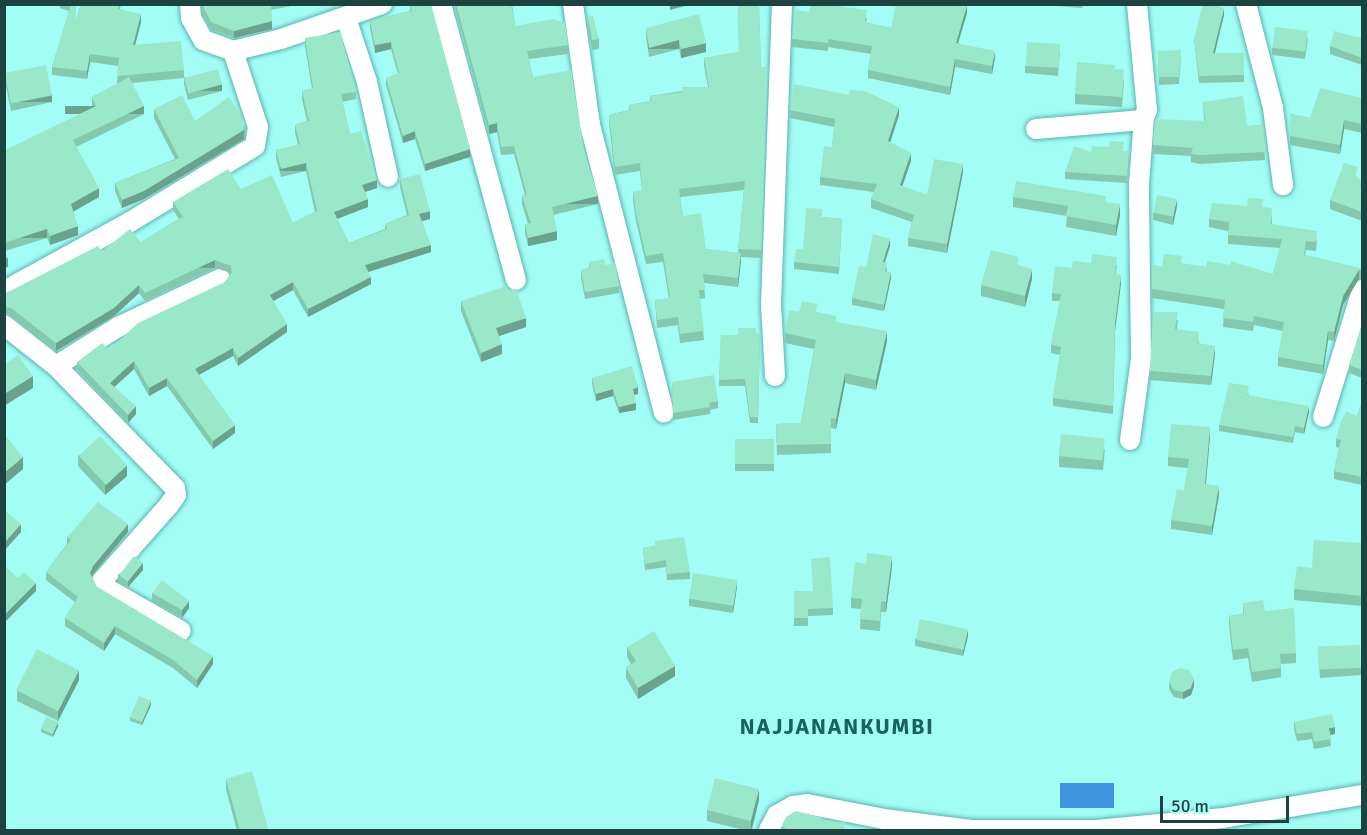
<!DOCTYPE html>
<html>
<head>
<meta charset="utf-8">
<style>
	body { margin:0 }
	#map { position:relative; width:1367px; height:835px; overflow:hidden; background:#a2fdf5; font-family:Signika,sans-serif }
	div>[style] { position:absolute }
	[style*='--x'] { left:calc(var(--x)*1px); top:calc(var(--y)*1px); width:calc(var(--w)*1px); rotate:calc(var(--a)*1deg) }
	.water>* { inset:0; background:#4093de; transform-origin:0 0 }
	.roads { filter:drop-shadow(0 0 2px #58b4ad) drop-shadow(0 0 2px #58b4ad) }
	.minor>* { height:20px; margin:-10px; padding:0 10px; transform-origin:10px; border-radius:10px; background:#fff }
	.wall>* { inset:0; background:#84c8ae; transform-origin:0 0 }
	.shaded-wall>* { inset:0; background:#6ba28d; transform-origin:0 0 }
	.building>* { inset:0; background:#99e8ca; transform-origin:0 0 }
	span { translate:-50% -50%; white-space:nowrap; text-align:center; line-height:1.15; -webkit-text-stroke:5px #a2fdf5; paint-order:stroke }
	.district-label { font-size:22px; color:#18635e; font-weight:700; letter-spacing:1.5px }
	.frame { position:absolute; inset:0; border:6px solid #1d4340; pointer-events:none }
	.scale { position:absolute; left:1160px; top:796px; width:129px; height:27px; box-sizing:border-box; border:3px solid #1d4340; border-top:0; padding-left:8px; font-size:18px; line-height:21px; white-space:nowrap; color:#1d4340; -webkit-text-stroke:4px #a2fdf5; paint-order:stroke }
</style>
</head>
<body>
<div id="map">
	<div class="water">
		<i style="left:1114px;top:783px;width:25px;height:54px;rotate:90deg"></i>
	</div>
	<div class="roads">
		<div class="minor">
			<i style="--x:190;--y:4;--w:14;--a:86"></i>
			<i style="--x:191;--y:18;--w:25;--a:61"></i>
			<i style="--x:203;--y:40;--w:32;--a:20"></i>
			<i style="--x:233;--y:51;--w:49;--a:-14"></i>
			<i style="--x:281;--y:39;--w:107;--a:-19.1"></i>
			<i style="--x:441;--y:4;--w:286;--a:74.8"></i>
			<i style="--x:573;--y:4;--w:122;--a:82"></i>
			<i style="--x:590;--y:125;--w:297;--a:75.6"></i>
			<i style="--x:1246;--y:4;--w:107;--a:75.4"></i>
			<i style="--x:1273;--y:108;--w:78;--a:82.6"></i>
			<i style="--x:346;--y:18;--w:67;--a:71.8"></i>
			<i style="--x:367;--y:82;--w:97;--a:77.5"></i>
			<i style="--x:1036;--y:129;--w:107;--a:-4.8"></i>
			<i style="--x:1143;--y:120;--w:11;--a:-68"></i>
			<i style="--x:1147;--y:110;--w:106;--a:-95.4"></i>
			<i style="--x:4;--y:291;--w:144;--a:-28.7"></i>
			<i style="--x:130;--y:222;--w:146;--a:-31.3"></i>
			<i style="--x:255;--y:146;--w:19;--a:-81"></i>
			<i style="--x:258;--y:127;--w:80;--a:-108.2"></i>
			<i style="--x:4;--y:325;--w:66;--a:38.3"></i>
			<i style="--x:56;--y:366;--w:73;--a:-32.2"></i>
			<i style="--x:118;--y:327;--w:113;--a:-25.2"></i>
			<i style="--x:56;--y:366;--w:170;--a:45.7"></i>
			<i style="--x:175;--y:488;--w:7;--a:82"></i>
			<i style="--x:176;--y:495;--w:12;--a:125"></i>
			<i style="--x:169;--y:505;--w:101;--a:131.4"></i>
			<i style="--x:102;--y:581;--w:8;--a:60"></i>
			<i style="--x:106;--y:588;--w:86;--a:29.8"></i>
			<i style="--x:775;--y:376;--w:72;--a:-93.2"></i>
			<i style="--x:771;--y:304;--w:300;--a:-87.9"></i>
			<i style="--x:1323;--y:417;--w:133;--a:-72.9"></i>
			<i style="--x:1130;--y:440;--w:82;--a:-82.3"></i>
			<i style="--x:1141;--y:359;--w:175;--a:-90.7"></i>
			<i style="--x:1139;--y:184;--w:67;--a:-85.7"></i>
			<i style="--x:769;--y:830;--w:17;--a:-62"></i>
			<i style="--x:777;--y:815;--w:18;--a:-29"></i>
			<i style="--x:793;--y:806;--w:14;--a:-8"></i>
			<i style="--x:807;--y:804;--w:78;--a:11"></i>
			<i style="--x:884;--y:819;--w:88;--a:7.2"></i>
			<i style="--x:971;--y:830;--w:125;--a:0"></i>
			<i style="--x:1096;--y:830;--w:128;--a:-5.4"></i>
			<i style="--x:1223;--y:818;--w:141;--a:-9.4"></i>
		</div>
	</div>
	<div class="wall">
		<i style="clip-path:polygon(60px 4px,76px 4px,76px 21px,81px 4px,121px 4px,120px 9px,141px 22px,135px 45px,184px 70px,184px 78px,132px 83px,144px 114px,76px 147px,99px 197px,73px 211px,78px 235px,50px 245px,47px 238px,5px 251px,8px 267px,4px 268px,4px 151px,93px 108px,92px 106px,92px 97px,117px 84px,118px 66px,90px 62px,87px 79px,52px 75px,52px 67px,69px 11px,60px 8px)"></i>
		<i style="clip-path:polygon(201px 4px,302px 4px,271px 10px,272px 29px,234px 38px,211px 30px,203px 15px)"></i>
		<i style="clip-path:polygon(410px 4px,470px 157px,425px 171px,415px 139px,403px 143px,386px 85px,386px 78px,398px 74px,391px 49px,375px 53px,370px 28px,370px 21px,410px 11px)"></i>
		<i style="clip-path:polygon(454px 4px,512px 4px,515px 26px,568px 45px,568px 54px,529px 59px,533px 77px,584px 150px,598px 204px,553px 215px,557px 240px,528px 246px,525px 233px,525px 224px,528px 224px,522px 204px,522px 196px,525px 195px,514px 154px,501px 155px,497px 132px,489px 134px)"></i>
		<i style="clip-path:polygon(evenodd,729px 4px,771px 4px,770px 6px,759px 6px,761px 67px,761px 258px,741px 257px,738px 287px,704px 283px,705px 298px,700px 299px,704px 340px,680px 343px,678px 325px,657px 328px,655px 300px,669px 299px,663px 262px,646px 264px,636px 221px,633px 200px,633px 192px,642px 191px,640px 171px,615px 175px,609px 123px,609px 115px,629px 110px,629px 105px,650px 101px,650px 96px,708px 87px,704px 66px,704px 58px,739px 52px,738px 5px,729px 4px,744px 190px,738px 253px,706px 249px,683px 216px,680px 197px,744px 190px)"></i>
		<i style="clip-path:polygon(1032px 4px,1083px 4px,1082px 8px)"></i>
		<i style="clip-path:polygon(839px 6px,867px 18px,866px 23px,891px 28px,967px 13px,958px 43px,995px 58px,992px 74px,955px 67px,950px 95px,868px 78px,868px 70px,871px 54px,828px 47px,828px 51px,792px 47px,792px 39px,809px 12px)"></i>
		<i style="clip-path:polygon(1224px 15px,1215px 53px,1244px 53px,1244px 82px,1199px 83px,1194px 38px)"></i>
		<i style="clip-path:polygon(588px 17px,599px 39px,599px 49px,592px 50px,588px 28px)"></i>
		<i style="clip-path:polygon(646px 28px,706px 52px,681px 58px,679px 49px,649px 57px,646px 37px)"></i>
		<i style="clip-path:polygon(1362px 30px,1362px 65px,1330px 54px,1330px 46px,1362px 38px)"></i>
		<i style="clip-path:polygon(305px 38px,356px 92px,356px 99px,342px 102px,350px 134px,377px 188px,365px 192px,368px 207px,337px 219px,349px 243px,385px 229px,385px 224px,407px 215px,400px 187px,400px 179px,430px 219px,422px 221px,431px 252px,368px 272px,371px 284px,308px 317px,293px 290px,273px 301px,287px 332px,238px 366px,233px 356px,199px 375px,235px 433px,213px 449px,167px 386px,149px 396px,134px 369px,114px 387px,136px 414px,128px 423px,77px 370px,77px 362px,109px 350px,225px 282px,231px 273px,215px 268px,145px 301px,139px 293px,114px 316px,56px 351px,11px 316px,4px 315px,4px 294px,102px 251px,141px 242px,179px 219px,173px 210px,173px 202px,241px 189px,293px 223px,315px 212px,306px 171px,281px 177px,276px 158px,276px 150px,298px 145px,295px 133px,295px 125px,307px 121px,302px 99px,302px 91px,312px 89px,305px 46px)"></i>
		<i style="clip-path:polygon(1308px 38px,1305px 59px,1272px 55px,1272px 48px)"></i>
		<i style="clip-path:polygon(1060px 51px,1058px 76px,1025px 73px,1025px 66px)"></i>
		<i style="clip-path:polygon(1158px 51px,1181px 57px,1179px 84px,1159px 85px)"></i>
		<i style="clip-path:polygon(1115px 70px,1124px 81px,1122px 107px,1075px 104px,1075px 94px)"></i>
		<i style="clip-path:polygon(5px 74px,52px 102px,11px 111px,5px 81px)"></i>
		<i style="clip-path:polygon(184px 77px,222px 91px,188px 100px,184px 84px)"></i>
		<i style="clip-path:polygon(1362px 98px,1362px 133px,1344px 129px,1340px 154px,1290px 145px,1290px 114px,1310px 118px)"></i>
		<i style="clip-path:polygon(1203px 102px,1247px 126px,1263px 125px,1265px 160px,1200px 164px,1191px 162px,1191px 156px,1153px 154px,1153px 145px,1204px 121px)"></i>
		<i style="clip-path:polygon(154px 109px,195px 121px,245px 131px,244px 139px,144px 199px,122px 208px,115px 191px,115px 183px,175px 159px,154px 118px)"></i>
		<i style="clip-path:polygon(790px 110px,899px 115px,890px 142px,911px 161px,902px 186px,927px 195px,963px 172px,947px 253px,908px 246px,908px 238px,912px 222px,871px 208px,871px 199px,874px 192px,820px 185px,820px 177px,832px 147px,834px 127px,790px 118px)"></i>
		<i style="clip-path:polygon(1124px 151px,1129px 158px,1127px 183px,1065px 179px,1065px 172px,1091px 152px)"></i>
		<i style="clip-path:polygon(1358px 176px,1357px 178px,1362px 186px,1362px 221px,1330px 209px,1330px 200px)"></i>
		<i style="clip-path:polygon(1013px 197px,1106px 202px,1120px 215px,1116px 236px,1066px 227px,1067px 216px,1013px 207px)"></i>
		<i style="clip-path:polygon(1177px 206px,1173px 225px,1153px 220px,1153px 213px)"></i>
		<i style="clip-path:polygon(1263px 207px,1272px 217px,1272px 224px,1317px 240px,1316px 251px,1306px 250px,1305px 255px,1362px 269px,1362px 280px,1359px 279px,1343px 305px,1334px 341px,1328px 340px,1323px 374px,1278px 366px,1278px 357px,1283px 331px,1254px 325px,1253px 331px,1223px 327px,1224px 309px,1152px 298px,1152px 265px,1162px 267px,1182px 264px,1206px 267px,1273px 274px,1280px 248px,1228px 244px,1228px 231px,1209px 227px,1209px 219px)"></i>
		<i style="clip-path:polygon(822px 217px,842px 219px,839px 274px,794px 269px,794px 262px,803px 249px)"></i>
		<i style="clip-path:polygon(890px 246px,885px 262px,887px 269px,887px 271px,891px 278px,884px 311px,852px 305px,852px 298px,866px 267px)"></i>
		<i style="clip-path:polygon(589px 262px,619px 286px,619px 293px,585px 299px,581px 277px,581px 270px,589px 268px)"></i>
		<i style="clip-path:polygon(1091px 263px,1117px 265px,1116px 274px,1121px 283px,1115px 331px,1113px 414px,1053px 406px,1053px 398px,1060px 355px,1051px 353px,1051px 345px,1060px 301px,1052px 301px,1052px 293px,1072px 268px)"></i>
		<i style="clip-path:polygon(1032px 279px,1025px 307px,981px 296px,981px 285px)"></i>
		<i style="clip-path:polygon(508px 291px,526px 327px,499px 336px,502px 354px,481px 362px,461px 311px,461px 301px)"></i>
		<i style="clip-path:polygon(799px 312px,817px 312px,836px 322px,887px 341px,876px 390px,845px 383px,836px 429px,831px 428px,831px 453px,777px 455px,776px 424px,801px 423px,814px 349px,785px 343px,785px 333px)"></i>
		<i style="clip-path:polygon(1153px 312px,1178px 320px,1177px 329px,1199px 341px,1199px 344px,1215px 354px,1211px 385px,1150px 380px)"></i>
		<i style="clip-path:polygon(1362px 328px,1362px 378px,1349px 373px,1349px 365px)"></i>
		<i style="clip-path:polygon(756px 333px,760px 333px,758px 423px,750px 423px,745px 386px,719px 386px,721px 335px,738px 335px)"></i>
		<i style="clip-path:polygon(592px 378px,638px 394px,634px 395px,636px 410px,619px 413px,613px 396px,596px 401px,592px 384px)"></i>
		<i style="clip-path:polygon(672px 382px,718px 401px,718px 408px,710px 410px,710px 414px,673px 420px)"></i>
		<i style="clip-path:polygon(1249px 392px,1248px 395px,1309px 412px,1304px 434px,1295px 432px,1293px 443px,1219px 431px,1219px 425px)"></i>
		<i style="clip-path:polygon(1362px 402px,1362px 485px,1334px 479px,1334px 471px,1339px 448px,1336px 447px,1336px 439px,1357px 416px)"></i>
		<i style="clip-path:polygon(1210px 436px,1206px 484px,1219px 495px,1212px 535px,1171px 529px,1171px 520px,1184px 491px,1188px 468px,1168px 466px,1168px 457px)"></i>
		<i style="left:774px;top:439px;width:32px;height:39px;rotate:90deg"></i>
		<i style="clip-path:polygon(1105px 449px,1103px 470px,1059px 467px,1059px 456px)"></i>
		<i style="clip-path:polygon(78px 455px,127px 476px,105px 495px,78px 466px)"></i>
		<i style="clip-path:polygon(128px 532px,93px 574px,92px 576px,96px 586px,213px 664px,197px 688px,173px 668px,115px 634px,104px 651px,65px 626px,65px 618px,75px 602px,46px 580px,46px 572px,67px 544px,67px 537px)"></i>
		<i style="clip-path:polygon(655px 541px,690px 572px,690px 579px,667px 580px,666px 567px,645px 570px,643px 548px,655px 546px)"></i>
		<i style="clip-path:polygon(1362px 543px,1362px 606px,1294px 600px,1294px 589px,1312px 568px)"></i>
		<i style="clip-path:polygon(892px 566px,886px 612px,881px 612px,880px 631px,860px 629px,861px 609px,851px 608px,851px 598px)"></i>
		<i style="clip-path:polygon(143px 570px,128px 587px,118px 581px,118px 574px)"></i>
		<i style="clip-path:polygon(737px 587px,733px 613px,689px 606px,689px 599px)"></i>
		<i style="clip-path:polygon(794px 591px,812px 591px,833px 608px,833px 615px,808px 616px,808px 626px,794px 626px)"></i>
		<i style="clip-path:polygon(152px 593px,189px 608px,182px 618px,152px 601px)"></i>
		<i style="clip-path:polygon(1243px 603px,1265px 611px,1296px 653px,1296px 663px,1281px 664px,1281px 677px,1252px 682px,1248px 658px,1233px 660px,1229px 626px,1229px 616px,1243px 614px)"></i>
		<i style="clip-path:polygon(968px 636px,963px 656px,915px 646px,915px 639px)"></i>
		<i style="clip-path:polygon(627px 647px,675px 676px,638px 699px,626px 678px,626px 668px,631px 664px,627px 657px)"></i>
		<i style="clip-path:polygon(1318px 648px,1361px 668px,1361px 675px,1320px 678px)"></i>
		<i style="clip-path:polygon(79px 680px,58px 721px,17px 701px,17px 690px)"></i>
		<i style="clip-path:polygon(1169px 682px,1194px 686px,1191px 695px,1183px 699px,1174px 697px,1169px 689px)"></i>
		<i style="clip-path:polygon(151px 705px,142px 725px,130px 721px,130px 717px)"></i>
		<i style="clip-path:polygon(1294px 722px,1335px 734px,1330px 735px,1331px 746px,1314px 749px,1312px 739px,1297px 741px,1294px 729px)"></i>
		<i style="clip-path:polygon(58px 726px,53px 737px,41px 732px,41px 729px)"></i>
		<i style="clip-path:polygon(226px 779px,268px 831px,237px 831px,226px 789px)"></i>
		<i style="clip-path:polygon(759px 800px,752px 831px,748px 831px,707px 821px,707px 810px)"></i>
		<i style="clip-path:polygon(822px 821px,844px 831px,781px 831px,781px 827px)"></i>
	</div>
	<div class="shaded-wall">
		<i style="clip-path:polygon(670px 4px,692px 4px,670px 10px)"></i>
		<i style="clip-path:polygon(967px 5px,967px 13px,956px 50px,956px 43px)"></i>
		<i style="clip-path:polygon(1224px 8px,1224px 15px,1213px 60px,1213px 53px)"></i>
		<i style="clip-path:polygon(141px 14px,141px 22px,133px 53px,133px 45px)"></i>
		<i style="clip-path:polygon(272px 21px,272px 29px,234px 38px,234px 31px)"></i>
		<i style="left:679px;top:40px;width:9px;height:31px;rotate:90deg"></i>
		<i style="clip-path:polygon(391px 42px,391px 49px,375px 53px,375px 45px)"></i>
		<i style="clip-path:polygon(706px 43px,706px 52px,681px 58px,681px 49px)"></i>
		<i style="clip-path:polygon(995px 51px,995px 58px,992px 74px,992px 66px)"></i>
		<i style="clip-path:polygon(90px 54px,90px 62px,87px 79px,87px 71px)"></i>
		<i style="clip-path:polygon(955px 59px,955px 67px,950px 95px,950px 87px)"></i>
		<i style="left:222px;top:84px;width:7px;height:35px;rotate:90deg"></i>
		<i style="left:52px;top:95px;width:7px;height:42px;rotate:90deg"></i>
		<i style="left:144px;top:106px;width:8px;height:79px;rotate:90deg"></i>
		<i style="clip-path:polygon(899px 107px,899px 115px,888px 149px,888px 141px)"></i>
		<i style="clip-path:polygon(1344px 120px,1344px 129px,1340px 154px,1340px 145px)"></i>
		<i style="clip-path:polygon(245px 123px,244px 139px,144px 199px,122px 208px,122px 200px)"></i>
		<i style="clip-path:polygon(497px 123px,497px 132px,489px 134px,489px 125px)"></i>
		<i style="clip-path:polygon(415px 131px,415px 139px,403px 143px,403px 136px)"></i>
		<i style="clip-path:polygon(470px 149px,470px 157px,425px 171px,425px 164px)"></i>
		<i style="clip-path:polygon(911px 153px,911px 161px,900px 193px,900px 185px)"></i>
		<i style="left:306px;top:163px;width:8px;height:26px;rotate:90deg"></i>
		<i style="clip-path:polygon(963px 164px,963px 172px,947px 253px,947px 244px)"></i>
		<i style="clip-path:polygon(377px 180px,377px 188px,362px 193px,362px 185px)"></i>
		<i style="clip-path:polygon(99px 188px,99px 197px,71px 213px,71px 204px)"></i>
		<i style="left:598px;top:196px;width:8px;height:47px;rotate:90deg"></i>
		<i style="clip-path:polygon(368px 199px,368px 207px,334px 220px,334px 212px)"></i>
		<i style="clip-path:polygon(1177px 199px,1177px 206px,1173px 225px,1173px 218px)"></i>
		<i style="clip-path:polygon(1120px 204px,1120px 215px,1116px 236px,1116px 225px)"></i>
		<i style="clip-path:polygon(430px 211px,430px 219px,419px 222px,419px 214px)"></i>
		<i style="clip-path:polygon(78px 226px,78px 235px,50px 245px,50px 236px)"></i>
		<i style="left:47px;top:229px;width:9px;height:45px;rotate:90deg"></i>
		<i style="clip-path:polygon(557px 231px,557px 240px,528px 246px,528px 238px)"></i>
		<i style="clip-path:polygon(890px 239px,890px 246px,883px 268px,883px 262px)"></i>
		<i style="clip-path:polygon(431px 245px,431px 252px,365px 273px,365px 265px)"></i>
		<i style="clip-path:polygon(741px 253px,741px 262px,738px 287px,738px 278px)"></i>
		<i style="clip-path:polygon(8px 258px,8px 267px,4px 268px,4px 259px)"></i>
		<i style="left:215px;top:260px;width:8px;height:77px;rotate:90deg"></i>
		<i style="clip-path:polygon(1032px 269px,1032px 279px,1025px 307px,1025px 296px)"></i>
		<i style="clip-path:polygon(1359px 270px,1359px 279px,1343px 305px,1334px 341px,1334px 332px,1343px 296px)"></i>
		<i style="clip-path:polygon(891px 272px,891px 278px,884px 311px,884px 305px)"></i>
		<i style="clip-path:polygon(1121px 275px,1121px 283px,1115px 331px,1113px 414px,1115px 323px)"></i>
		<i style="clip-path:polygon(371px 277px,371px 284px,308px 317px,308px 309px)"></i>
		<i style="clip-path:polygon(293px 282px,293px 290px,270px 303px,270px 295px)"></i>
		<i style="clip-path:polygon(139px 285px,139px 293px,114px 316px,56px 351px,56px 343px)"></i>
		<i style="clip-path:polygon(526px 318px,526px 327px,496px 337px,496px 328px)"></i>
		<i style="clip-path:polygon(287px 324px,287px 332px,238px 366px,238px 358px)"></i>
		<i style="clip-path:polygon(887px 331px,887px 341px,876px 390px,876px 380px)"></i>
		<i style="clip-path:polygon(1328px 331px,1328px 340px,1323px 374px,1323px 365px)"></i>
		<i style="clip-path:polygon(502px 344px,502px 354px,481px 362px,481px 353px)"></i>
		<i style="clip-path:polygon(1215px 346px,1215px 354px,1211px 385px,1211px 376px)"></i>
		<i style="clip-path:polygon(233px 348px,233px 356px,195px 377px,195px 369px)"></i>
		<i style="clip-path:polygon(134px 361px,134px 369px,110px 391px,110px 383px)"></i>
		<i style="clip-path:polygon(845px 373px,845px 383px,836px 429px,836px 419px)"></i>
		<i style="clip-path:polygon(33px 376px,33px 388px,4px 406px,4px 394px)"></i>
		<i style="clip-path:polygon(167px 378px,167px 386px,149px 396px,149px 388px)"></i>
		<i style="clip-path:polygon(638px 387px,638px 394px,633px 395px,633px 389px)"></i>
		<i style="clip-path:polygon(613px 389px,613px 396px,596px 401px,596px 394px)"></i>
		<i style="clip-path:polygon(636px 403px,636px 410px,619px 413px,619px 407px)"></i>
		<i style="clip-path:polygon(136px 406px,136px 414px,128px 423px,128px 415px)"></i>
		<i style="clip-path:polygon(1309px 406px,1309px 412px,1304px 434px,1304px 428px)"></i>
		<i style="clip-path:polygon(235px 425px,235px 433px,213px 449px,213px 441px)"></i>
		<i style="clip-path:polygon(1210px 427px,1210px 436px,1205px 493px,1205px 484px)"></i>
		<i style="clip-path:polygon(23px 457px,23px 469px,4px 485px,4px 473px)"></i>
		<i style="clip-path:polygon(127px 465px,127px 476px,105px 495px,105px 485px)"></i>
		<i style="clip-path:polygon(1219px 486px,1219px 495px,1212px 535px,1212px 526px)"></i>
		<i style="clip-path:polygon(21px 524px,21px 532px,4px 551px,4px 543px)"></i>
		<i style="clip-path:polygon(128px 524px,128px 532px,93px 574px,90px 580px,90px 573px,93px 566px)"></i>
		<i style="clip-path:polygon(892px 556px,892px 566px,886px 612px,886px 602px)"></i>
		<i style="clip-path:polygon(143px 563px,143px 570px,128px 587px,128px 580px)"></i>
		<i style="clip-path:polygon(737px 580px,737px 587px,733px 613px,733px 606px)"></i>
		<i style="clip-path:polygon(36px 583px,36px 591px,4px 623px,4px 615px)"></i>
		<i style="clip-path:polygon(189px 601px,189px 608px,182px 618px,182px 610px)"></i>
		<i style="clip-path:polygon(115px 626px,115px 634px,104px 651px,104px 643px)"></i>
		<i style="clip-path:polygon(968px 629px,968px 636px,963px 656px,963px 649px)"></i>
		<i style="clip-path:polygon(213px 656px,213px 664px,197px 688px,197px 680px)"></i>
		<i style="clip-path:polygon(675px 666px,675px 676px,638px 699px,638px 688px)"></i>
		<i style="clip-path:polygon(79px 670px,79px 680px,58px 721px,58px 711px)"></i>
		<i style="clip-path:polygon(1194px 679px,1194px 686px,1191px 695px,1183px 699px,1183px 692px)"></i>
		<i style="clip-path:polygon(151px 701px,151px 705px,142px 725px,142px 722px)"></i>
		<i style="clip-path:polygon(58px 722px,58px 726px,53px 737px,53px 734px)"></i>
		<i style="clip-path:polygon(1335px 727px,1335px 734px,1329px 735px,1329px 728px)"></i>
		<i style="clip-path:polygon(759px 789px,759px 800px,751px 831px,751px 821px)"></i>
	</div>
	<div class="building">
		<i style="clip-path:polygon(71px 4px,76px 4px,76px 21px,81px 4px,119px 4px,118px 9px,141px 14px,133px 45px,181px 41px,184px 70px,117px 76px,119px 58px,90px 54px,87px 71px,52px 67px)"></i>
		<i style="clip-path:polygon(202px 4px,271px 4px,272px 21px,234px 31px,211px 22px)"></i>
		<i style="clip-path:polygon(410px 4px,431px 4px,470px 149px,425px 164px,415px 131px,403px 136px,386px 78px,399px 73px,391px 42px,375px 45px,370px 21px,412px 11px)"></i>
		<i style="clip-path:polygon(456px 4px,511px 4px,515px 26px,553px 19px,565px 23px,568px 45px,527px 51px,533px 77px,571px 70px,584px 150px,598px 196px,552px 207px,557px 231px,528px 238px,525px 224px,531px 223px,522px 196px,527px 195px,514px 146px,501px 147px,497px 123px,489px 125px)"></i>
		<i style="clip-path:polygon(738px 4px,759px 4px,761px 67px,767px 67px,761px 250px,738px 249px,745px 181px,679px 189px,683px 216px,701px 213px,706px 249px,741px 253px,738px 278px,703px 274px,705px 290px,699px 290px,704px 331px,680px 334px,678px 317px,657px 320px,655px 300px,670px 298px,663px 253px,646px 256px,636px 213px,633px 192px,642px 190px,640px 163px,615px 167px,609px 115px,630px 110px,629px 105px,651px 101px,650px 96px,682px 92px,682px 87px,709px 87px,704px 58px,739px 52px)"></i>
		<i style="clip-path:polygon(811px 4px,837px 4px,837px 6px,867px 10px,865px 22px,891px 28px,896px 4px,967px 5px,956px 43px,995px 51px,992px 66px,955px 59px,950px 87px,868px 70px,872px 46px,828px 39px,828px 43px,792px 39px,796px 10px,809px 12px)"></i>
		<i style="clip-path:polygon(1203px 4px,1211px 4px,1224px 8px,1213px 53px,1244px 53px,1244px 75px,1199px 76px,1194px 38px)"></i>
		<i style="clip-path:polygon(699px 14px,706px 43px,681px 49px,679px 40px,649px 48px,646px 28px)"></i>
		<i style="clip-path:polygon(593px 16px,599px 39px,592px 40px,588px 17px)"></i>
		<i style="left:1275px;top:27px;width:33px;height:21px;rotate:7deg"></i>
		<i style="clip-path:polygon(1362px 30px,1362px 58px,1330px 46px,1334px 31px,1362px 38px)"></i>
		<i style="clip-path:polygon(340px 32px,356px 92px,341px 94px,350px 134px,361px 131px,377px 180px,362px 185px,368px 199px,334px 212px,349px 243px,387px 229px,385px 224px,409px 215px,400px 179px,420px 174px,430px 211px,419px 214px,431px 245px,365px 265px,371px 277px,308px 309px,293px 282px,270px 295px,287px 324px,238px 358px,233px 348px,195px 369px,235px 425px,213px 441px,167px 378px,149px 388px,134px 361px,110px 383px,136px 406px,128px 415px,77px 362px,102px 343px,109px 350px,138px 323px,225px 282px,232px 273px,231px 266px,215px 260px,145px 293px,139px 285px,114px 308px,56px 343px,11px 308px,4px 307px,4px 294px,98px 246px,102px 251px,130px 229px,141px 242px,183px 217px,173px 202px,228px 169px,241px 189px,272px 175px,293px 223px,317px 211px,306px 163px,281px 169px,276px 150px,300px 144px,295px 125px,309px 121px,302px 91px,313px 88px,305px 38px)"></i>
		<i style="left:1027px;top:42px;width:33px;height:24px;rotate:3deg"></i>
		<i style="clip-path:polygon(1181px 50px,1179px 77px,1159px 77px,1158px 51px)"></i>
		<i style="clip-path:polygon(1077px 62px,1115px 65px,1115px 69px,1124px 70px,1122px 97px,1075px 94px)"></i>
		<i style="left:46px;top:65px;width:31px;height:42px;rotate:79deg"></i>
		<i style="left:218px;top:69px;width:16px;height:35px;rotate:75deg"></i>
		<i style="clip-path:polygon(129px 77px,144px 106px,73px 140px,99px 188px,71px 204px,78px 226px,50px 236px,47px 229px,4px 243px,4px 151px,96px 106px,92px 97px)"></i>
		<i style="clip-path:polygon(794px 84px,849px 95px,850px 90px,865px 91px,899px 107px,888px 141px,911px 153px,900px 185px,927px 195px,934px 159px,963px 164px,947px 244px,908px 238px,914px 215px,871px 199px,877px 184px,820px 177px,824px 146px,832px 147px,835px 119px,790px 110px)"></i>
		<i style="clip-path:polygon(1320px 88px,1362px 98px,1362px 124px,1344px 120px,1340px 145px,1290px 136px,1290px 114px,1310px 118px)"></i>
		<i style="clip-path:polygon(182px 95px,195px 121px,229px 97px,245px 123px,244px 130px,144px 191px,122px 200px,115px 183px,179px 158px,154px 109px)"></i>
		<i style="clip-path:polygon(1243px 96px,1247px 126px,1263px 125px,1265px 152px,1200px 155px,1191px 154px,1193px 148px,1153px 145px,1155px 119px,1205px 121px,1203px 102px)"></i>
		<i style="clip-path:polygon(1110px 141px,1124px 142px,1123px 151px,1129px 151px,1127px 176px,1065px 172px,1074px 146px,1091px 152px,1092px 146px,1109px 147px)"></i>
		<i style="clip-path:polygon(1344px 163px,1358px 167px,1355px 177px,1362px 180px,1360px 185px,1362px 186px,1362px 212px,1330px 200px)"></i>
		<i style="clip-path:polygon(1016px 181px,1106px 196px,1105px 202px,1120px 204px,1116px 225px,1066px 216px,1068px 206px,1013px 197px)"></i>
		<i style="left:1157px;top:195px;width:20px;height:18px;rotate:11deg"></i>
		<i style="clip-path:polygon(1248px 198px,1263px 199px,1262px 207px,1272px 208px,1271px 224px,1317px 231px,1316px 242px,1306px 241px,1304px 255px,1362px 269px,1362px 271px,1359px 270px,1343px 296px,1334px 332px,1328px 331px,1323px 365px,1278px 357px,1284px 322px,1254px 316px,1253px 322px,1223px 318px,1225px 300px,1152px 289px,1152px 265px,1162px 267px,1164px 254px,1182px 256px,1181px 263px,1206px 267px,1207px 261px,1230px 265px,1231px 261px,1273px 274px,1282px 239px,1228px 235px,1229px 222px,1209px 219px,1212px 203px,1247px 206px)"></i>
		<i style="clip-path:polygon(806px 208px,822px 209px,822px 217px,842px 219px,839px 267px,794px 262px,796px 249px,803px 249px)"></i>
		<i style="clip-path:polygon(873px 234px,890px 239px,883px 262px,887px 263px,885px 271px,891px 272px,884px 305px,852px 298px,859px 266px,866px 267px)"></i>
		<i style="clip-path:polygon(4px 249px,8px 258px,4px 259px)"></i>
		<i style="clip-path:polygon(991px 250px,1019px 257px,1017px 265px,1032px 269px,1025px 296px,981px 285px)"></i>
		<i style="clip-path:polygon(1092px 254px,1117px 257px,1115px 274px,1121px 275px,1115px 323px,1113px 406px,1053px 398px,1061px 347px,1051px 345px,1061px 294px,1052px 293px,1055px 266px,1072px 268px,1073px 261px,1091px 263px)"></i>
		<i style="clip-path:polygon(604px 259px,605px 265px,615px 263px,619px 286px,585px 292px,581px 270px,590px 268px,589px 262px)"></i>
		<i style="clip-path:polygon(506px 286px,508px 291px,516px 289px,526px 318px,496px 328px,502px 344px,481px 353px,461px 301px)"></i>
		<i style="clip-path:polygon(802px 301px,817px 304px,816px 312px,836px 316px,836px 322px,887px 331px,876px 380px,845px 373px,836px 419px,831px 418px,831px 444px,777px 445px,776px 424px,801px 423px,816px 340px,785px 333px,789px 310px,799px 312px)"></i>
		<i style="clip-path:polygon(1153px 312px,1178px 312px,1175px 329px,1199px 332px,1198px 343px,1215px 346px,1211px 376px,1150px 371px)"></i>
		<i style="clip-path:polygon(738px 328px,756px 328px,756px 333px,760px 333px,758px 417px,750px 417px,745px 379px,719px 380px,721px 335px,738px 335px)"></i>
		<i style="clip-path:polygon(1361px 328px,1362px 328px,1362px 370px,1349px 365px)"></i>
		<i style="clip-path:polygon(18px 355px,33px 376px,4px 394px,4px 365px)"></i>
		<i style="clip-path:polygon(632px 366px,638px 387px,633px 389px,636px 403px,619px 407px,613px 389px,596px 394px,592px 378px)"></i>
		<i style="clip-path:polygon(714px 375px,718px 401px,709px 403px,710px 407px,673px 413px,672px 382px)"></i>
		<i style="clip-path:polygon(1229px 383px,1249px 386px,1247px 395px,1309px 406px,1304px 428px,1295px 426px,1293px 437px,1219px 425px)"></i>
		<i style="clip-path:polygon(1362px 402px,1362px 477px,1334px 471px,1341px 440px,1336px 439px,1339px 427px,1346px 411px,1357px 416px)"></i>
		<i style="clip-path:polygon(1171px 424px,1210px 427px,1205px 484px,1219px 486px,1212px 526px,1171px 520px,1177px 489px,1184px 491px,1189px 459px,1168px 457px)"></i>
		<i style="left:1061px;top:434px;width:44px;height:22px;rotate:6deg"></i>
		<i style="clip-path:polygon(6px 436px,23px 457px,4px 473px,4px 437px)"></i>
		<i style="left:100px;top:436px;width:40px;height:29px;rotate:47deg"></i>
		<i style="left:774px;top:439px;width:25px;height:39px;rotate:90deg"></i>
		<i style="clip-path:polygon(98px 502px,128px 524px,93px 566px,90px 573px,96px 586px,213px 656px,197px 680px,173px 660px,115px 626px,104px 643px,65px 618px,78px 597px,46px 572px,71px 540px,67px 537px)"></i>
		<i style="clip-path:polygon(4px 510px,21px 524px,4px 543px)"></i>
		<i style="clip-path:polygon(684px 537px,690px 572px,667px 574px,666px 560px,645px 564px,643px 548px,655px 546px,655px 541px)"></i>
		<i style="clip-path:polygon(1314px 540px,1362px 543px,1362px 596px,1294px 589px,1297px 566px,1312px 568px)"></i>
		<i style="clip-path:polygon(867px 553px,892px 556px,886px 602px,881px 601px,880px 621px,860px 619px,862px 599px,851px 598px,855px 562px,866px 564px)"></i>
		<i style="left:134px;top:556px;width:11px;height:24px;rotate:38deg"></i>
		<i style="clip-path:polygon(830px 557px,833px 608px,808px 609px,808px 618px,794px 618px,794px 591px,813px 591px,811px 559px)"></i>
		<i style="clip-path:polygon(4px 565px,18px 578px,24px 572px,36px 583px,4px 615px)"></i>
		<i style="left:693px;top:573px;width:45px;height:26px;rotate:9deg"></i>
		<i style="clip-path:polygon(162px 580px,189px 601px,182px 610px,152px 593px)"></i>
		<i style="clip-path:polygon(1263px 600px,1265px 611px,1294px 608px,1296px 653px,1280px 654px,1281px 668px,1252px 672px,1248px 648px,1233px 650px,1229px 616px,1244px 614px,1243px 603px)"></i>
		<i style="left:920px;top:619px;width:49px;height:21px;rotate:12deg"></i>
		<i style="clip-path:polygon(654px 631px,675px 666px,638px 688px,626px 668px,636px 661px,627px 647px)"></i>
		<i style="left:1360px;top:645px;width:23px;height:42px;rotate:88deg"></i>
		<i style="left:37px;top:649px;width:47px;height:46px;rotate:27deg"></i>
		<i style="clip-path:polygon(1180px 668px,1189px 670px,1194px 679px,1191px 688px,1183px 692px,1174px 690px,1169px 682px,1172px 672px)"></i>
		<i style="left:139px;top:696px;width:13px;height:23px;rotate:23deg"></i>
		<i style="clip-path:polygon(1332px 714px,1335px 727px,1329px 728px,1331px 739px,1314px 742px,1312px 732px,1297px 734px,1294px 722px)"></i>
		<i style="left:46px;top:717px;width:13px;height:13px;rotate:23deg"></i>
		<i style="clip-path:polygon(252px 771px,268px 828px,258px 831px,240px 831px,226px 779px)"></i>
		<i style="left:715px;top:778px;width:45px;height:33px;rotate:14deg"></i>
		<i style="clip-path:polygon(796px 811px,822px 818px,821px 821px,845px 822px,844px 831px,794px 831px,781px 827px,786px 817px)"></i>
	</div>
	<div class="district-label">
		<span style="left:837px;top:727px">NAJJANANKUMBI</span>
	</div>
	<div class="frame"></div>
	<div class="scale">50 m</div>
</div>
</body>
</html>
